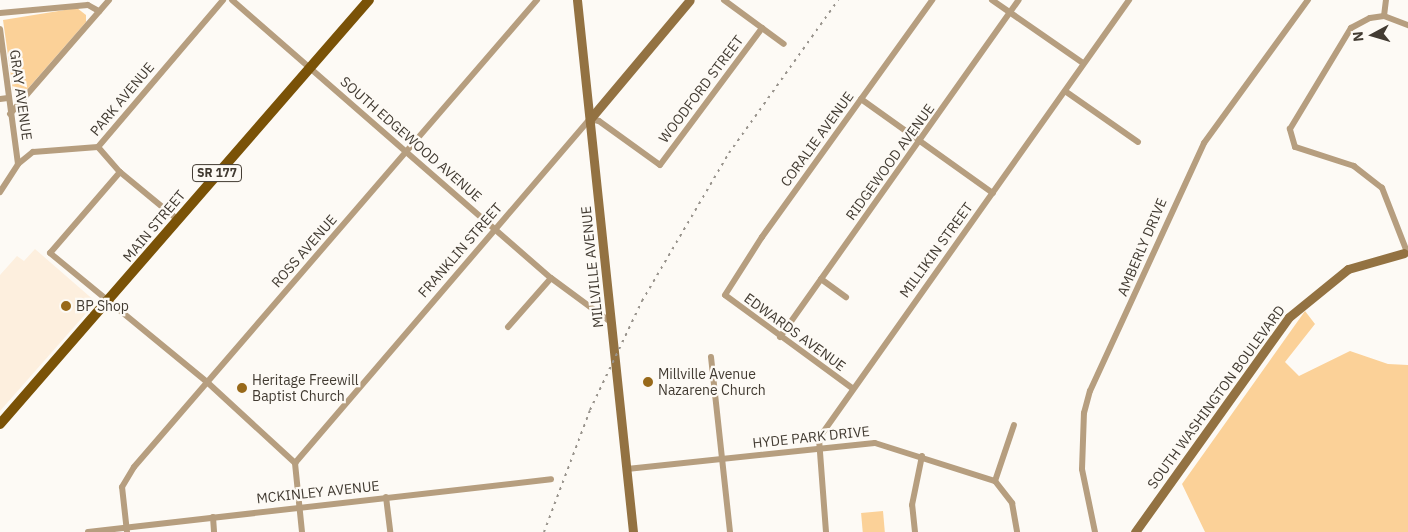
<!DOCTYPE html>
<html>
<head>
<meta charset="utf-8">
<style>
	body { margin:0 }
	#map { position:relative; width:1408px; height:532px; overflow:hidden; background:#fdfaf5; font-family:"IBM Plex Sans",sans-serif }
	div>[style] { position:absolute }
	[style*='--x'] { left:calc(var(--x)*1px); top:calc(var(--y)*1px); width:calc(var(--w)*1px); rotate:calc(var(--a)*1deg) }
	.built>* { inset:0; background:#fdefde }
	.green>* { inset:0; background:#fbd198; transform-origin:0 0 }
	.street>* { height:6px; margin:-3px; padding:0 3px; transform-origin:3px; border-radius:3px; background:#b69e7f }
	.secondary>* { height:9px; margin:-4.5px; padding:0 4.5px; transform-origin:4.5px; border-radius:4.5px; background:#937242 }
	.primary>* { height:10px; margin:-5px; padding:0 5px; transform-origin:5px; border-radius:5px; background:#7a5207 }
	.rail>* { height:2px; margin-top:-1px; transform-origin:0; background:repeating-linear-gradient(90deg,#98938c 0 2.5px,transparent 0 7.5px) }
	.dots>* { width:14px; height:14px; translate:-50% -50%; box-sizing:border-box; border:2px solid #fdfaf5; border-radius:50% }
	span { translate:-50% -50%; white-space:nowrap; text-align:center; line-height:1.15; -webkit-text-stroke:4.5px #fdfaf5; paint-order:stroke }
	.shield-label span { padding:1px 4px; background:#fdfaf5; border:1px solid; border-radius:4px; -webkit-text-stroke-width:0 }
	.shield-label { font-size:12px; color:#423b32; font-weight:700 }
	.street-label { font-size:14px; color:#423b32 }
	.poi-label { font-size:14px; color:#423b32 }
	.left { translate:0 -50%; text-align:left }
	.north { position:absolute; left:1348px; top:10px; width:50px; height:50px; -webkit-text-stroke:4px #fdfaf5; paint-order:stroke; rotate:264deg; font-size:14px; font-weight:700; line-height:20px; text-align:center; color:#423b32 }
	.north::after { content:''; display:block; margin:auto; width:18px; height:22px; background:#423b32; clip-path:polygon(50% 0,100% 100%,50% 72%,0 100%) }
</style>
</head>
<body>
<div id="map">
	<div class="built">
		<i style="clip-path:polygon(35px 249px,96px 302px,0 411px,0 275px,17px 256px,24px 261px)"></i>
	</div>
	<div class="green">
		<i style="clip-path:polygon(77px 8px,86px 15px,86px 22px,25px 92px,13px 91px,3px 20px)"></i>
		<i style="clip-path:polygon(1305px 311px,1315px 324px,1285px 362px,1299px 376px,1350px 351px,1388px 364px,1408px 365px,1408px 532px,1205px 532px,1182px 484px)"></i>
		<i style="left:883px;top:511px;width:21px;height:22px;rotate:85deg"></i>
	</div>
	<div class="street">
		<i style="--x:232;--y:0;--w:423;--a:41.1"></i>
		<i style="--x:551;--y:278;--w:76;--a:36.4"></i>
		<i style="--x:724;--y:0;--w:74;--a:36.3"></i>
		<i style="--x:992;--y:0;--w:111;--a:34.7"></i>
		<i style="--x:0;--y:13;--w:88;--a:-5.2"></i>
		<i style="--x:88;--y:5;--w:13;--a:29"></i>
		<i style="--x:1384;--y:16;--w:16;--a:-83"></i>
		<i style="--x:0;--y:29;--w:136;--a:82.4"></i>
		<i style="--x:1065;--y:91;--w:89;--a:34.9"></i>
		<i style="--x:0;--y:99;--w:8;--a:-7"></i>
		<i style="--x:861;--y:99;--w:162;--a:35.5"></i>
		<i style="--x:10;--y:114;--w:151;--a:-49"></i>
		<i style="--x:98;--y:147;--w:33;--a:49"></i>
		<i style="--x:120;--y:172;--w:74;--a:39.5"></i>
		<i style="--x:120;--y:172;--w:107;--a:130.8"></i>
		<i style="--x:50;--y:253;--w:203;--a:39.4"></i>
		<i style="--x:207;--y:382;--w:120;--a:42.6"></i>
		<i style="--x:0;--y:192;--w:33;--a:-57"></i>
		<i style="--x:18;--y:164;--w:19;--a:-39"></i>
		<i style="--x:33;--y:152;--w:65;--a:-4.4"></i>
		<i style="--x:98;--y:147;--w:193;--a:-49.6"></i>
		<i style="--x:1407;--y:252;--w:69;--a:-111.3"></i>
		<i style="--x:1382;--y:188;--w:36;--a:-142"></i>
		<i style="--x:1354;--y:166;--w:62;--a:-162.1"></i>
		<i style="--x:1295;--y:147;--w:19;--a:-106"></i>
		<i style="--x:1290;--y:129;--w:118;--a:-58.9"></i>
		<i style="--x:1351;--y:28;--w:21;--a:-28"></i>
		<i style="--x:1370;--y:18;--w:14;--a:-8"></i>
		<i style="--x:1384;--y:16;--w:26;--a:21"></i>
		<i style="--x:821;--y:279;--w:31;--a:36"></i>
		<i style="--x:508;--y:327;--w:65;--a:-48.7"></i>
		<i style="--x:780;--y:337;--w:413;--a:-54.7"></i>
		<i style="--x:711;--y:357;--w:176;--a:83.8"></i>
		<i style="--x:852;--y:388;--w:157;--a:-143.8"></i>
		<i style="--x:725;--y:295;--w:69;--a:-57.5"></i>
		<i style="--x:762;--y:237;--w:292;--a:-54.3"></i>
		<i style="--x:627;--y:469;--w:249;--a:-6"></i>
		<i style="--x:875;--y:443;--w:126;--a:17.6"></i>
		<i style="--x:995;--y:481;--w:28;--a:52"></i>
		<i style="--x:1012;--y:503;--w:29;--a:80"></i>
		<i style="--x:995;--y:481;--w:59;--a:-71.3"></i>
		<i style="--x:386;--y:497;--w:35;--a:83"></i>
		<i style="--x:213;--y:517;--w:15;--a:86"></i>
		<i style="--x:88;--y:532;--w:466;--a:-6.5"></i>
		<i style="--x:127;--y:532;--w:45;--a:-96.3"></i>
		<i style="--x:122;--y:487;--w:23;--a:-59"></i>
		<i style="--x:134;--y:467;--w:617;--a:-49.21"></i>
		<i style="--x:302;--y:532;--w:69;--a:-95.8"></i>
		<i style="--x:295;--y:463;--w:453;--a:-49.4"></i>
		<i style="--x:590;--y:119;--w:9;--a:13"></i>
		<i style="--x:599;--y:121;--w:75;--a:35.8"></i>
		<i style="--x:660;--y:165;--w:171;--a:-53.3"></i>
		<i style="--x:826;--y:532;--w:94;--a:-94.3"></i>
		<i style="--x:819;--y:438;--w:537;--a:-54.71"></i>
		<i style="--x:915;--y:532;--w:27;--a:-96"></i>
		<i style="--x:912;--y:505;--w:50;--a:-78.5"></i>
		<i style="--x:1095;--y:532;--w:64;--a:-101.7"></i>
		<i style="--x:1082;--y:469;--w:56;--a:-88"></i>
		<i style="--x:1084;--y:413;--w:23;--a:-75"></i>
		<i style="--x:1090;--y:391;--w:273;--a:-65.3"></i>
		<i style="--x:1204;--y:143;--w:177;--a:-54"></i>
	</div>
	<div class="secondary">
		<i style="--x:577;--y:0;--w:535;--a:83.99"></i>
		<i style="--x:590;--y:119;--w:155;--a:-50"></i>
		<i style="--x:1135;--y:532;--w:264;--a:-54.4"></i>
		<i style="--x:1289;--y:317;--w:76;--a:-39.1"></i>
		<i style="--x:1348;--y:269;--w:58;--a:-15.9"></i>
	</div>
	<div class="primary">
		<i style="--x:0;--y:424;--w:562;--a:-48.97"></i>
	</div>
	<div class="rail">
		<i style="--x:544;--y:532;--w:130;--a:-69.3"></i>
		<i style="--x:590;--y:410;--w:121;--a:-64.5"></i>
		<i style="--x:642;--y:301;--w:172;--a:-59.6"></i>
		<i style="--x:729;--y:153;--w:188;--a:-54.5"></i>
	</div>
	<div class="dots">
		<i style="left:66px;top:306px;background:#98691a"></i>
		<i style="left:648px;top:382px;background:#98691a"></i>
		<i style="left:242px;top:388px;background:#98691a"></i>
	</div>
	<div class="shield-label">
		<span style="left:217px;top:173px">SR 177</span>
	</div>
	<div class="street-label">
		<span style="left:701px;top:89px;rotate:-53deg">WOODFORD STREET</span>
		<span style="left:21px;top:95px;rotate:82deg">GRAY AVENUE</span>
		<span style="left:122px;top:99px;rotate:-50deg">PARK AVENUE</span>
		<span style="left:411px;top:139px;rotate:41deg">SOUTH EDGEWOOD AVENUE</span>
		<span style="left:817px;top:139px;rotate:-54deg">CORALIE AVENUE</span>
		<span style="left:890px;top:162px;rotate:-54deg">RIDGEWOOD AVENUE</span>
		<span style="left:154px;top:226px;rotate:-50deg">MAIN STREET</span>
		<span style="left:1142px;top:247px;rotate:-67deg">AMBERLY DRIVE</span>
		<span style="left:460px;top:250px;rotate:-49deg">FRANKLIN STREET</span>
		<span style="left:936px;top:250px;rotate:-54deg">MILLIKIN STREET</span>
		<span style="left:304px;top:251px;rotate:-49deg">ROSS AVENUE</span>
		<span style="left:592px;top:267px;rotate:-96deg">MILLVILLE AVENUE</span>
		<span style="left:795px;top:332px;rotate:36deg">EDWARDS AVENUE</span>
		<span style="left:1216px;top:397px;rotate:-54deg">SOUTH WASHINGTON BOULEVARD</span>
		<span style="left:811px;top:437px;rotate:-6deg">HYDE PARK DRIVE</span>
		<span style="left:318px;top:492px;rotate:-6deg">MCKINLEY AVENUE</span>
	</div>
	<div class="poi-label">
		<span class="left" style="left:76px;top:306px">BP Shop</span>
		<span class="left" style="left:658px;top:382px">Millville Avenue<br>Nazarene Church</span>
		<span class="left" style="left:252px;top:388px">Heritage Freewill<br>Baptist Church</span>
	</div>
	<div class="north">N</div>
</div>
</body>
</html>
